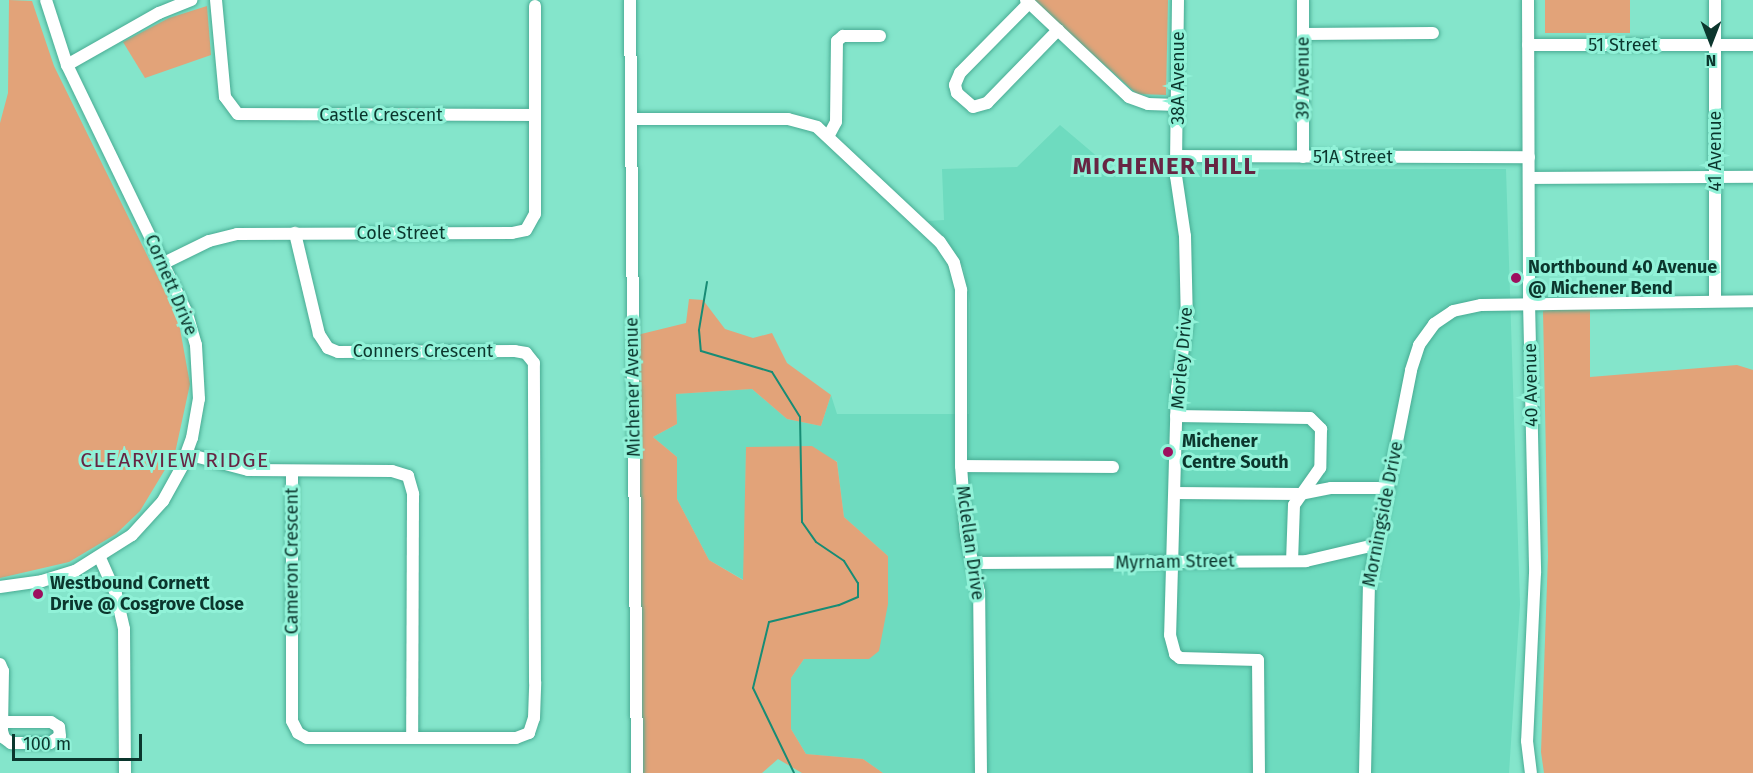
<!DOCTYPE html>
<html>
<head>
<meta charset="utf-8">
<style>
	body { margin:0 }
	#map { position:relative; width:1753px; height:773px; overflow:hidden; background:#84e5cb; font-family:"Fira Sans",sans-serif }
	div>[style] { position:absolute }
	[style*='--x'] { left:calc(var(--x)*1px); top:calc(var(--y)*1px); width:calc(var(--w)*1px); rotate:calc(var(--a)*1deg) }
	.built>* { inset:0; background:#6edbbf }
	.green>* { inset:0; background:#e2a379; transform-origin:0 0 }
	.stream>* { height:2px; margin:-1px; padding:0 1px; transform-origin:1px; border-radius:1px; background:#178c75 }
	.roads { filter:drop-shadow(0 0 2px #48ab93) drop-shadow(0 0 2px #48ab93) }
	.minor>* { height:12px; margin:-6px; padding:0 6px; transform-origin:6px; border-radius:6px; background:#fff }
	.dots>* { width:16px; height:16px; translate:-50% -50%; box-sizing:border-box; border:3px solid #91f2d8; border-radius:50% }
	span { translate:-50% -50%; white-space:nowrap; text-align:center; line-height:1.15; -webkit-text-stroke:6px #91f2d8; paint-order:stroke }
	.street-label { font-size:18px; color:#0b362d }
	.poi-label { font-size:18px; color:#0b362d; font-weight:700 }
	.left { translate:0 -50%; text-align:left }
	.quarter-label { font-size:21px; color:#672543; letter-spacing:1.5px }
	.district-label { font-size:24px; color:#672543; font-weight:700; letter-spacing:1.5px }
	.north { position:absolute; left:1681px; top:12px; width:60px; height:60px; -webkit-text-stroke:4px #91f2d8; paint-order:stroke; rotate:180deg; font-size:16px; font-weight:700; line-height:24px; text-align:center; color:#0b362d }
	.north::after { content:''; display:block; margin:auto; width:21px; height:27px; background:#0b362d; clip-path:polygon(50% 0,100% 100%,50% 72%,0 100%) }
	.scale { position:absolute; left:12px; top:734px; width:130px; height:27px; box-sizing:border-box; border:3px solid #0b362d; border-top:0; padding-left:8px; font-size:18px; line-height:21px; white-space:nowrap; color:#0b362d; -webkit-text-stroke:4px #91f2d8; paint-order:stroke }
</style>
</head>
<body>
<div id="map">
	<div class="built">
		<i style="clip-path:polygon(1060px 125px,1113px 170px,1506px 169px,1520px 604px,1509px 773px,883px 773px,863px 759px,806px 754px,791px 729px,791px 678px,804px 659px,869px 659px,888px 556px,844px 517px,837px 461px,746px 447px,744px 580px,709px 560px,677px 499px,677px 457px,653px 437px,677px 424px,675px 394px,752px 389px,787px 419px,821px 426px,831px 395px,837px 414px,969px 414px,970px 303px,964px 268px,946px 238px,928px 221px,944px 220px,942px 169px,1017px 167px)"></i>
	</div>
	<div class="green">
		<i style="clip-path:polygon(9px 0,32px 1px,54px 66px,178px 318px,190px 384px,175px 453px,140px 511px,116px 534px,69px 562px,0 578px,0 123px,8px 93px)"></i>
		<i style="clip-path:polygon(1032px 0,1168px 0,1166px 95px,1137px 94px)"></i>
		<i style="left:1545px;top:0;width:85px;height:33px"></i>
		<i style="clip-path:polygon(207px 6px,211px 55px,145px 78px,123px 42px,169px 18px)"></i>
		<i style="clip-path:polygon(689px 299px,703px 300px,725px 329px,753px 338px,772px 333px,787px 363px,831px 395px,821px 426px,787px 419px,752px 389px,676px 394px,677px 424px,653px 437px,677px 457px,677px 499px,709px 560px,743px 580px,746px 447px,812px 446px,837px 462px,844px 517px,888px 556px,888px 604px,879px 651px,869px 659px,804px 659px,791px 678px,791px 729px,806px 754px,863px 759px,883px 773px,802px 773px,778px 759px,762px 773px,643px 773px,633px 336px,686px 323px)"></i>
		<i style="clip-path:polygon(1548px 309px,1590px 309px,1590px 377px,1737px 365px,1753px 370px,1753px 773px,1544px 773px,1541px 752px,1548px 556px,1543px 311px)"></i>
	</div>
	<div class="stream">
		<i style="--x:707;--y:282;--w:49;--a:99.5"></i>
		<i style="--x:699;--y:330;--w:21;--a:85"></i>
		<i style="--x:701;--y:351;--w:74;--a:16.5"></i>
		<i style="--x:772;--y:372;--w:53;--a:58.1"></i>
		<i style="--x:800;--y:417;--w:105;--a:88.9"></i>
		<i style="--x:802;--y:522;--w:24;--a:55"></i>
		<i style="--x:816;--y:542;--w:34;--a:34"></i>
		<i style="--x:844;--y:561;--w:26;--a:58"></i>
		<i style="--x:858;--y:583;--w:14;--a:90"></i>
		<i style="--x:858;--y:597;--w:21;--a:157"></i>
		<i style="--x:839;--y:605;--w:72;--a:166.3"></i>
		<i style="--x:769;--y:622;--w:68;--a:103.6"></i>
		<i style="--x:753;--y:688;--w:94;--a:64.2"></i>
	</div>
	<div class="roads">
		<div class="minor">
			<i style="--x:216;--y:0;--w:97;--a:84.7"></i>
			<i style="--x:225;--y:97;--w:21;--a:53"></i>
			<i style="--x:238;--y:114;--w:296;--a:0.2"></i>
			<i style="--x:630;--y:0;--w:773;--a:89.48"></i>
			<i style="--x:1026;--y:0;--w:141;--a:43.3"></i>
			<i style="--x:1129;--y:97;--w:20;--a:20"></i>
			<i style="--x:1148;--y:104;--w:29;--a:2"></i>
			<i style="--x:1178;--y:0;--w:176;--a:90.7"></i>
			<i style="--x:1176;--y:176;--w:61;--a:81.5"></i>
			<i style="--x:1185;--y:236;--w:86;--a:88.7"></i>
			<i style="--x:1187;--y:322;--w:67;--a:98.6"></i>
			<i style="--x:1177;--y:388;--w:247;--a:91.6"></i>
			<i style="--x:1170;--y:635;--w:20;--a:75"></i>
			<i style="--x:1175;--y:654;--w:6;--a:39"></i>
			<i style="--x:1180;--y:658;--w:78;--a:1.5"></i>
			<i style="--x:1258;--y:660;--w:113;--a:89.5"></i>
			<i style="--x:1528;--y:0;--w:302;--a:89.8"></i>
			<i style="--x:1529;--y:302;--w:271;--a:88.7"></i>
			<i style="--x:1535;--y:573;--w:168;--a:92.7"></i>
			<i style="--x:1527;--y:741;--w:32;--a:83"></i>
			<i style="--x:1715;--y:0;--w:301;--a:90"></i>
			<i style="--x:1029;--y:3;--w:98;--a:134.6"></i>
			<i style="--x:960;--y:73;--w:13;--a:113"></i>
			<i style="--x:955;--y:85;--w:8;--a:76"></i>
			<i style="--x:957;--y:93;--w:21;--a:41"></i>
			<i style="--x:973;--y:107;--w:15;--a:-16"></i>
			<i style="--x:987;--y:103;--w:102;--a:-45.8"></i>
			<i style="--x:1303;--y:34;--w:130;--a:-0.4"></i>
			<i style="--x:1528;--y:45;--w:225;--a:0"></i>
			<i style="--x:67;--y:65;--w:106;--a:-29.5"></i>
			<i style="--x:159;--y:13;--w:35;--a:-22"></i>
			<i style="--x:631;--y:119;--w:157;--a:0"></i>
			<i style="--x:788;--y:119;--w:30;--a:15"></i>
			<i style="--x:817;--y:127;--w:168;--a:43.1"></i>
			<i style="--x:940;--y:242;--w:25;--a:56"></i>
			<i style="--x:954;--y:263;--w:28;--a:75"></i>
			<i style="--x:961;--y:290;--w:176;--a:90"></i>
			<i style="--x:829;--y:135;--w:15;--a:-62"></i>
			<i style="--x:836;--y:122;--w:81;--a:-89.3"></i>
			<i style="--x:837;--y:41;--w:8;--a:-40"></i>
			<i style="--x:843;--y:36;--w:37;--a:0"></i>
			<i style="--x:1177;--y:156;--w:352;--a:0.2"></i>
			<i style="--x:1303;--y:157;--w:157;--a:-90"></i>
			<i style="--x:1529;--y:178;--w:224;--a:-0.3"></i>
			<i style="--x:164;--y:263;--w:50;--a:-26.1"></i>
			<i style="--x:209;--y:241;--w:29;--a:-14"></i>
			<i style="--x:237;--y:234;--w:275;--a:-0.2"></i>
			<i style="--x:512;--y:233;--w:14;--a:-12"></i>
			<i style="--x:526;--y:230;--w:18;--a:-61"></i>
			<i style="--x:535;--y:214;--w:208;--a:-90"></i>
			<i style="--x:1176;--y:416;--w:134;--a:0.9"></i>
			<i style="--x:1310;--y:418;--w:16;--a:45"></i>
			<i style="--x:1321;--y:429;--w:39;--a:91"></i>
			<i style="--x:1320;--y:468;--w:45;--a:125.1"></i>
			<i style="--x:1294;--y:505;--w:56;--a:92"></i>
			<i style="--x:187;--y:454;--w:63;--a:14.7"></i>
			<i style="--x:248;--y:470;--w:144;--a:0.4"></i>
			<i style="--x:392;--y:471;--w:17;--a:17"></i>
			<i style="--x:408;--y:476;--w:19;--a:74"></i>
			<i style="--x:413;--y:494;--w:244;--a:90.2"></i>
			<i style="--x:292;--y:471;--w:250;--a:90"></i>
			<i style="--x:292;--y:721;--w:13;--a:63"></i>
			<i style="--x:298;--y:733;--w:10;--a:29"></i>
			<i style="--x:307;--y:738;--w:209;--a:0"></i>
			<i style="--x:516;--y:738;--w:14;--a:-21"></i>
			<i style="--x:529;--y:733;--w:16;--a:-72"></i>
			<i style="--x:534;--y:718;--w:36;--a:-88"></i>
			<i style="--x:535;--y:682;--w:319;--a:-90.2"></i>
			<i style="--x:534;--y:363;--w:13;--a:-129"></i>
			<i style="--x:526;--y:353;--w:11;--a:-170"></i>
			<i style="--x:515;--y:351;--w:177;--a:179.7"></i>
			<i style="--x:338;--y:352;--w:11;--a:-158"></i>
			<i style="--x:328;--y:348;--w:17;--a:-123"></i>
			<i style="--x:319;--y:334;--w:104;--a:-103.4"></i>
			<i style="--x:1175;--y:493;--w:125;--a:0.5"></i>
			<i style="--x:1300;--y:494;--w:32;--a:-11"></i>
			<i style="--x:1331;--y:488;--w:57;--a:0"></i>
			<i style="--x:100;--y:558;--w:39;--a:66"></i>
			<i style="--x:116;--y:594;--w:36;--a:77"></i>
			<i style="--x:124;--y:629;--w:144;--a:89.6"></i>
			<i style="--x:974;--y:563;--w:332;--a:-0.3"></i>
			<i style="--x:1306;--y:561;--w:71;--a:-13.1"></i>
			<i style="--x:0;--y:587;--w:42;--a:-8.1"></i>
			<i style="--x:42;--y:581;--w:34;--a:-17"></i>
			<i style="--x:75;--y:571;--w:67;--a:-32.3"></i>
			<i style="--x:132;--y:535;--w:46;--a:-47.6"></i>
			<i style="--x:163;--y:501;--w:38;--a:-61"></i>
			<i style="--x:181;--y:468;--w:32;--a:-70"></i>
			<i style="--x:192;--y:438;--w:40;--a:-80"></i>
			<i style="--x:199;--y:399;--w:54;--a:-93.2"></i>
			<i style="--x:196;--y:345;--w:35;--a:-106"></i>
			<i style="--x:186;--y:311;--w:273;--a:-115.8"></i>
			<i style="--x:67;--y:65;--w:68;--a:-107.9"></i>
			<i style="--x:0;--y:664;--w:8;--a:67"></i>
			<i style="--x:3;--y:671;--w:60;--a:91"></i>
			<i style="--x:2;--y:731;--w:7;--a:74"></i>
			<i style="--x:4;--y:738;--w:9;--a:36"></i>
			<i style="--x:11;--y:743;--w:39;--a:0"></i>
			<i style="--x:50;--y:743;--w:12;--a:-35"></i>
			<i style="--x:60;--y:736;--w:9;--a:-96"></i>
			<i style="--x:59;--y:727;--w:9;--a:-148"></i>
			<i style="--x:51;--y:722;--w:48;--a:180"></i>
			<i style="--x:981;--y:773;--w:181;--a:-90.6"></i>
			<i style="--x:979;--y:592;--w:59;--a:-102.6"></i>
			<i style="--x:966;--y:534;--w:68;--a:-94.2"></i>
			<i style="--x:961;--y:466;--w:152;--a:0.4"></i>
			<i style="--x:1365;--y:773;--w:190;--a:-88.8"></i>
			<i style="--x:1369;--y:583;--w:217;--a:-78.8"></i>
			<i style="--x:1411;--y:370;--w:26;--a:-72"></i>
			<i style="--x:1419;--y:345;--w:26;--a:-54"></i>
			<i style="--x:1434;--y:324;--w:23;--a:-34"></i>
			<i style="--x:1453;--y:311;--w:29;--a:-12"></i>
			<i style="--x:1481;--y:305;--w:272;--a:-0.8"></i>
		</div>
	</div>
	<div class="dots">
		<i style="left:1516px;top:278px;background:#9d105e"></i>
		<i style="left:1168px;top:452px;background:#9d105e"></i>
		<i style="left:38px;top:594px;background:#9d105e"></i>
	</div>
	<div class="street-label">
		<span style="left:1623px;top:45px">51 Street</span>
		<span style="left:1178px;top:78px;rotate:-90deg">38A Avenue</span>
		<span style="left:1303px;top:78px;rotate:-90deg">39 Avenue</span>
		<span style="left:381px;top:115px">Castle Crescent</span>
		<span style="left:1715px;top:151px;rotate:-90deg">41 Avenue</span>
		<span style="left:1353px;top:157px">51A Street</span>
		<span style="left:401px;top:233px">Cole Street</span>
		<span style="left:171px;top:285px;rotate:67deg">Cornett Drive</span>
		<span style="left:423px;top:351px">Conners Crescent</span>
		<span style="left:1182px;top:358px;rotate:-85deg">Morley Drive</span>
		<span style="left:1531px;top:385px;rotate:-91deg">40 Avenue</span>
		<span style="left:633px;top:387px;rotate:-91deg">Michener Avenue</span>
		<span style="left:1383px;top:514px;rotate:-79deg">Morningside Drive</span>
		<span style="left:970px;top:543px;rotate:82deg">Mclellan Drive</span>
		<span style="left:292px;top:561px;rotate:-90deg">Cameron Crescent</span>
		<span style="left:1175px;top:562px;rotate:-1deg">Myrnam Street</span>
	</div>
	<div class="poi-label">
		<span class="left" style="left:1528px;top:278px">Northbound 40 Avenue<br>@ Michener Bend</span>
		<span class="left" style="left:1182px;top:452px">Michener<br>Centre South</span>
		<span class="left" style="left:50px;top:594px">Westbound Cornett<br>Drive @ Cosgrove Close</span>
	</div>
	<div class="quarter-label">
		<span style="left:175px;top:460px">CLEARVIEW RIDGE</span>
	</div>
	<div class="district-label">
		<span style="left:1165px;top:167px">MICHENER HILL</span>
	</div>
	<div class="north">N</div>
	<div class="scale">100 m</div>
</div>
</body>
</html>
